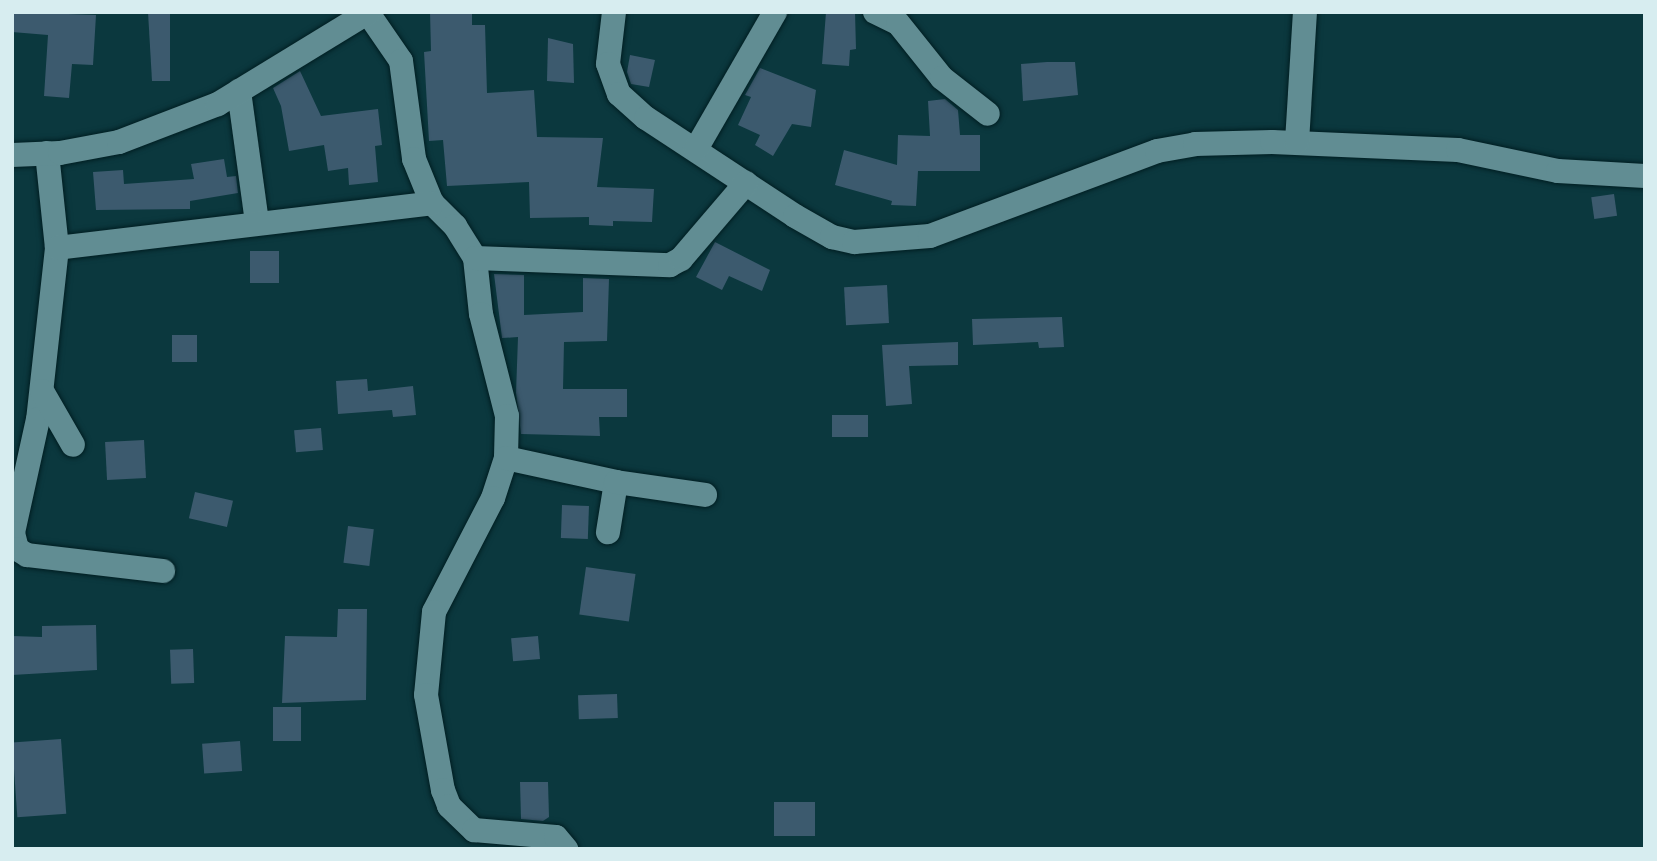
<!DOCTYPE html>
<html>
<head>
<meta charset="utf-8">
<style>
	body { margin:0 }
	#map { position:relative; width:1657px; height:861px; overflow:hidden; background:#0b383e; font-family:"Noto Sans",sans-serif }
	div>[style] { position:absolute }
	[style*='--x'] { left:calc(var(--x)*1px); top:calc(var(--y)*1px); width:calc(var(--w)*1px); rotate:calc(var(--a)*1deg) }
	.building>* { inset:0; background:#3c5a6e; transform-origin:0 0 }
	.roads { filter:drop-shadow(0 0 2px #001e22) drop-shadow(0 0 2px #001e22) }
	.minor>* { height:24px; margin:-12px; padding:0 12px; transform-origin:12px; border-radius:12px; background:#618d93 }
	span { translate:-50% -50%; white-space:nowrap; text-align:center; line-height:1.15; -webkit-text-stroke:7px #0b1d1f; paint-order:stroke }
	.frame { position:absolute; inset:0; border:14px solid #d7edf0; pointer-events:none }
</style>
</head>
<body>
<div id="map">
	<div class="building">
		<i style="clip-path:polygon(12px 12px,96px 15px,93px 65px,72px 64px,69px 98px,44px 96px,48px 35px,12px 32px)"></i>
		<i style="clip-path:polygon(148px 12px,170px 12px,170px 81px,152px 81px)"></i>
		<i style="clip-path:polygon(430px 12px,472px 12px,472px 25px,485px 25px,487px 93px,534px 90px,537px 137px,603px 138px,597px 187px,654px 189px,652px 222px,613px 221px,613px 226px,589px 225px,589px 217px,530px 218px,529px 182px,447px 186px,443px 140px,429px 141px,424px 52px,431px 51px)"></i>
		<i style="clip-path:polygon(826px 12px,855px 12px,856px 49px,850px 50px,849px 66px,822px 64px)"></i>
		<i style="clip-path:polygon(548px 38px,573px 44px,574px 83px,547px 81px)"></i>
		<i style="clip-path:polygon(630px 55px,655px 60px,649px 87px,631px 84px,627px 72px)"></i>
		<i style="clip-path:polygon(1047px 62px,1075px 62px,1078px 95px,1023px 101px,1021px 64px)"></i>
		<i style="clip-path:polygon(760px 68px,816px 90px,811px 127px,792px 124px,773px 156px,755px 145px,760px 135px,738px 125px,751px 97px,745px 95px)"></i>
		<i style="clip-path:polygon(300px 71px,321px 116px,378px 109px,382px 145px,375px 146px,378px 182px,349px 185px,348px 168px,328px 171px,324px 145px,289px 151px,281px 106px,273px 88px)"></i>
		<i style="clip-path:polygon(945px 99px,958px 110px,960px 135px,980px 135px,980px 171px,918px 171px,916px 206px,891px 205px,892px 201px,835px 185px,844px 150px,897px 165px,898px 135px,930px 136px,928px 101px)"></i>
		<i style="clip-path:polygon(224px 159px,227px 177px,236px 176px,238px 193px,190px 201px,190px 209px,96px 210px,93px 172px,123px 170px,124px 184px,194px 179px,191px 164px)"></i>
		<i style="left:1614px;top:194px;width:22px;height:23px;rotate:82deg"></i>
		<i style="clip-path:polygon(715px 242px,770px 270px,762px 291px,729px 276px,722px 290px,696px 277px)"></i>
		<i style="left:250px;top:251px;width:29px;height:32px"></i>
		<i style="clip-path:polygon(494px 274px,524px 275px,524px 315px,583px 312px,583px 278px,609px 279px,607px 341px,564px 342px,563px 389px,627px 389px,627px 417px,599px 417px,600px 436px,521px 434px,516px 393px,518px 337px,502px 338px)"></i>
		<i style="left:887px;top:285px;width:38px;height:43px;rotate:87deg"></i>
		<i style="clip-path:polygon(1062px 317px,1064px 347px,1039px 348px,1038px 342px,973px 345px,972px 319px)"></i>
		<i style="left:197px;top:335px;width:27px;height:25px;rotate:90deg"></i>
		<i style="clip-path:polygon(958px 342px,958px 365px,909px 366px,912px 404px,886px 406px,882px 345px)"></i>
		<i style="clip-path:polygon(367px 379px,368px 391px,413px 386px,416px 415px,393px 417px,392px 410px,338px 414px,336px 381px)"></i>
		<i style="left:868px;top:415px;width:22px;height:36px;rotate:90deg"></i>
		<i style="left:321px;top:428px;width:22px;height:27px;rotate:85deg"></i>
		<i style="left:144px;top:440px;width:38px;height:39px;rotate:87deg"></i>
		<i style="left:195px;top:492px;width:39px;height:27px;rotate:13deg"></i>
		<i style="left:562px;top:505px;width:27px;height:33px;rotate:2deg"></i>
		<i style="left:348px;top:526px;width:26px;height:37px;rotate:7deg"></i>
		<i style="left:586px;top:567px;width:50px;height:48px;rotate:8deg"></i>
		<i style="clip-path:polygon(338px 609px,367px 609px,366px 700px,282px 703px,285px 636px,337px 637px)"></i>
		<i style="clip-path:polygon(96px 625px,97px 670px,12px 675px,12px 636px,42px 637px,42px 626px)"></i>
		<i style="left:538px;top:636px;width:23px;height:27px;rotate:85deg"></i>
		<i style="left:193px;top:649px;width:34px;height:23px;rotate:88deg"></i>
		<i style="left:617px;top:694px;width:24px;height:39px;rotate:88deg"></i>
		<i style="left:273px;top:707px;width:28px;height:34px"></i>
		<i style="left:61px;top:739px;width:75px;height:49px;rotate:86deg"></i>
		<i style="left:240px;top:741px;width:30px;height:38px;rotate:86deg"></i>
		<i style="clip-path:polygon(520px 782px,548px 782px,549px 817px,543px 821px,521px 819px)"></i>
		<i style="left:774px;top:802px;width:41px;height:34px"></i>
	</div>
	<div class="roads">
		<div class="minor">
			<i style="--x:614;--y:12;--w:52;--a:96.6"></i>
			<i style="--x:608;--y:64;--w:32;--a:70"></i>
			<i style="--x:619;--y:94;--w:36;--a:42"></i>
			<i style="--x:646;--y:118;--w:178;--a:33.3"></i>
			<i style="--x:795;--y:216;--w:43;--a:29.6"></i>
			<i style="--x:832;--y:237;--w:23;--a:13"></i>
			<i style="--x:854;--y:242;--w:76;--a:-4.5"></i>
			<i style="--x:930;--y:236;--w:242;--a:-20.5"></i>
			<i style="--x:1157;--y:151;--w:39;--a:-10"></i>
			<i style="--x:1195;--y:144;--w:77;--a:-1.5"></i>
			<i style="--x:1272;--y:142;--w:186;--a:2.5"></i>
			<i style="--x:1458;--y:150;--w:102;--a:11.9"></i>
			<i style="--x:1558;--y:171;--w:87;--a:3.3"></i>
			<i style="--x:875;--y:12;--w:25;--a:26"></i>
			<i style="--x:898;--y:23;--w:70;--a:51.3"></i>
			<i style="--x:942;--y:78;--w:58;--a:38"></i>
			<i style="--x:368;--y:13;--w:58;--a:55.5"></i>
			<i style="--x:401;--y:61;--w:99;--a:82.4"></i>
			<i style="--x:414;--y:159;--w:48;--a:67.8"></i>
			<i style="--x:432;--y:203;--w:33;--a:45"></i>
			<i style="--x:455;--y:226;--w:38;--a:58"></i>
			<i style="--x:475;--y:258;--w:56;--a:83.9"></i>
			<i style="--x:481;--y:314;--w:105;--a:75.7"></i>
			<i style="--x:507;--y:416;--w:42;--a:91.4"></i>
			<i style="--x:506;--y:458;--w:42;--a:108"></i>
			<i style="--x:493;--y:498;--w:128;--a:117.4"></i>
			<i style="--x:434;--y:612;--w:83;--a:95.5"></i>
			<i style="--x:426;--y:695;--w:97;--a:79.9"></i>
			<i style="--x:443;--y:790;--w:17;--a:69"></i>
			<i style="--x:449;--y:806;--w:35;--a:44"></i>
			<i style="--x:474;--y:830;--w:82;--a:4.9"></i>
			<i style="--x:556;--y:837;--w:16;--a:50"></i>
			<i style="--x:239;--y:91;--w:132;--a:82.2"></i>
			<i style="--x:1297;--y:142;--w:130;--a:-86.5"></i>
			<i style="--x:696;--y:149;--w:158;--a:-60"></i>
			<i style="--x:47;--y:153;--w:96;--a:84"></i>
			<i style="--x:57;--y:248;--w:172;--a:96.3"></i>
			<i style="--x:38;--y:419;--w:117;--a:102.4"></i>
			<i style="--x:13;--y:533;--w:16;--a:76"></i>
			<i style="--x:17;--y:549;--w:12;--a:31"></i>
			<i style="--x:27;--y:555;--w:137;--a:6.7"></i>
			<i style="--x:12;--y:155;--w:48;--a:-2.4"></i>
			<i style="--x:60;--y:153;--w:60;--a:-10.6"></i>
			<i style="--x:119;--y:142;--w:106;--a:-21"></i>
			<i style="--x:218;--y:104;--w:177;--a:-31.4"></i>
			<i style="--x:57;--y:248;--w:378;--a:-6.8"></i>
			<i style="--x:475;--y:258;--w:195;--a:2.1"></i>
			<i style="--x:670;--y:265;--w:13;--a:-29"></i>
			<i style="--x:681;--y:259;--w:100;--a:-49.5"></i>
			<i style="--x:42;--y:391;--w:62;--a:60.1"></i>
			<i style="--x:506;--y:458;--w:113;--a:12.3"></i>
			<i style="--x:616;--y:482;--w:51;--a:99.1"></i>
			<i style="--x:616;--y:482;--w:90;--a:8.3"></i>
		</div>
	</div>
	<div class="frame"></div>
</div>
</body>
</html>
